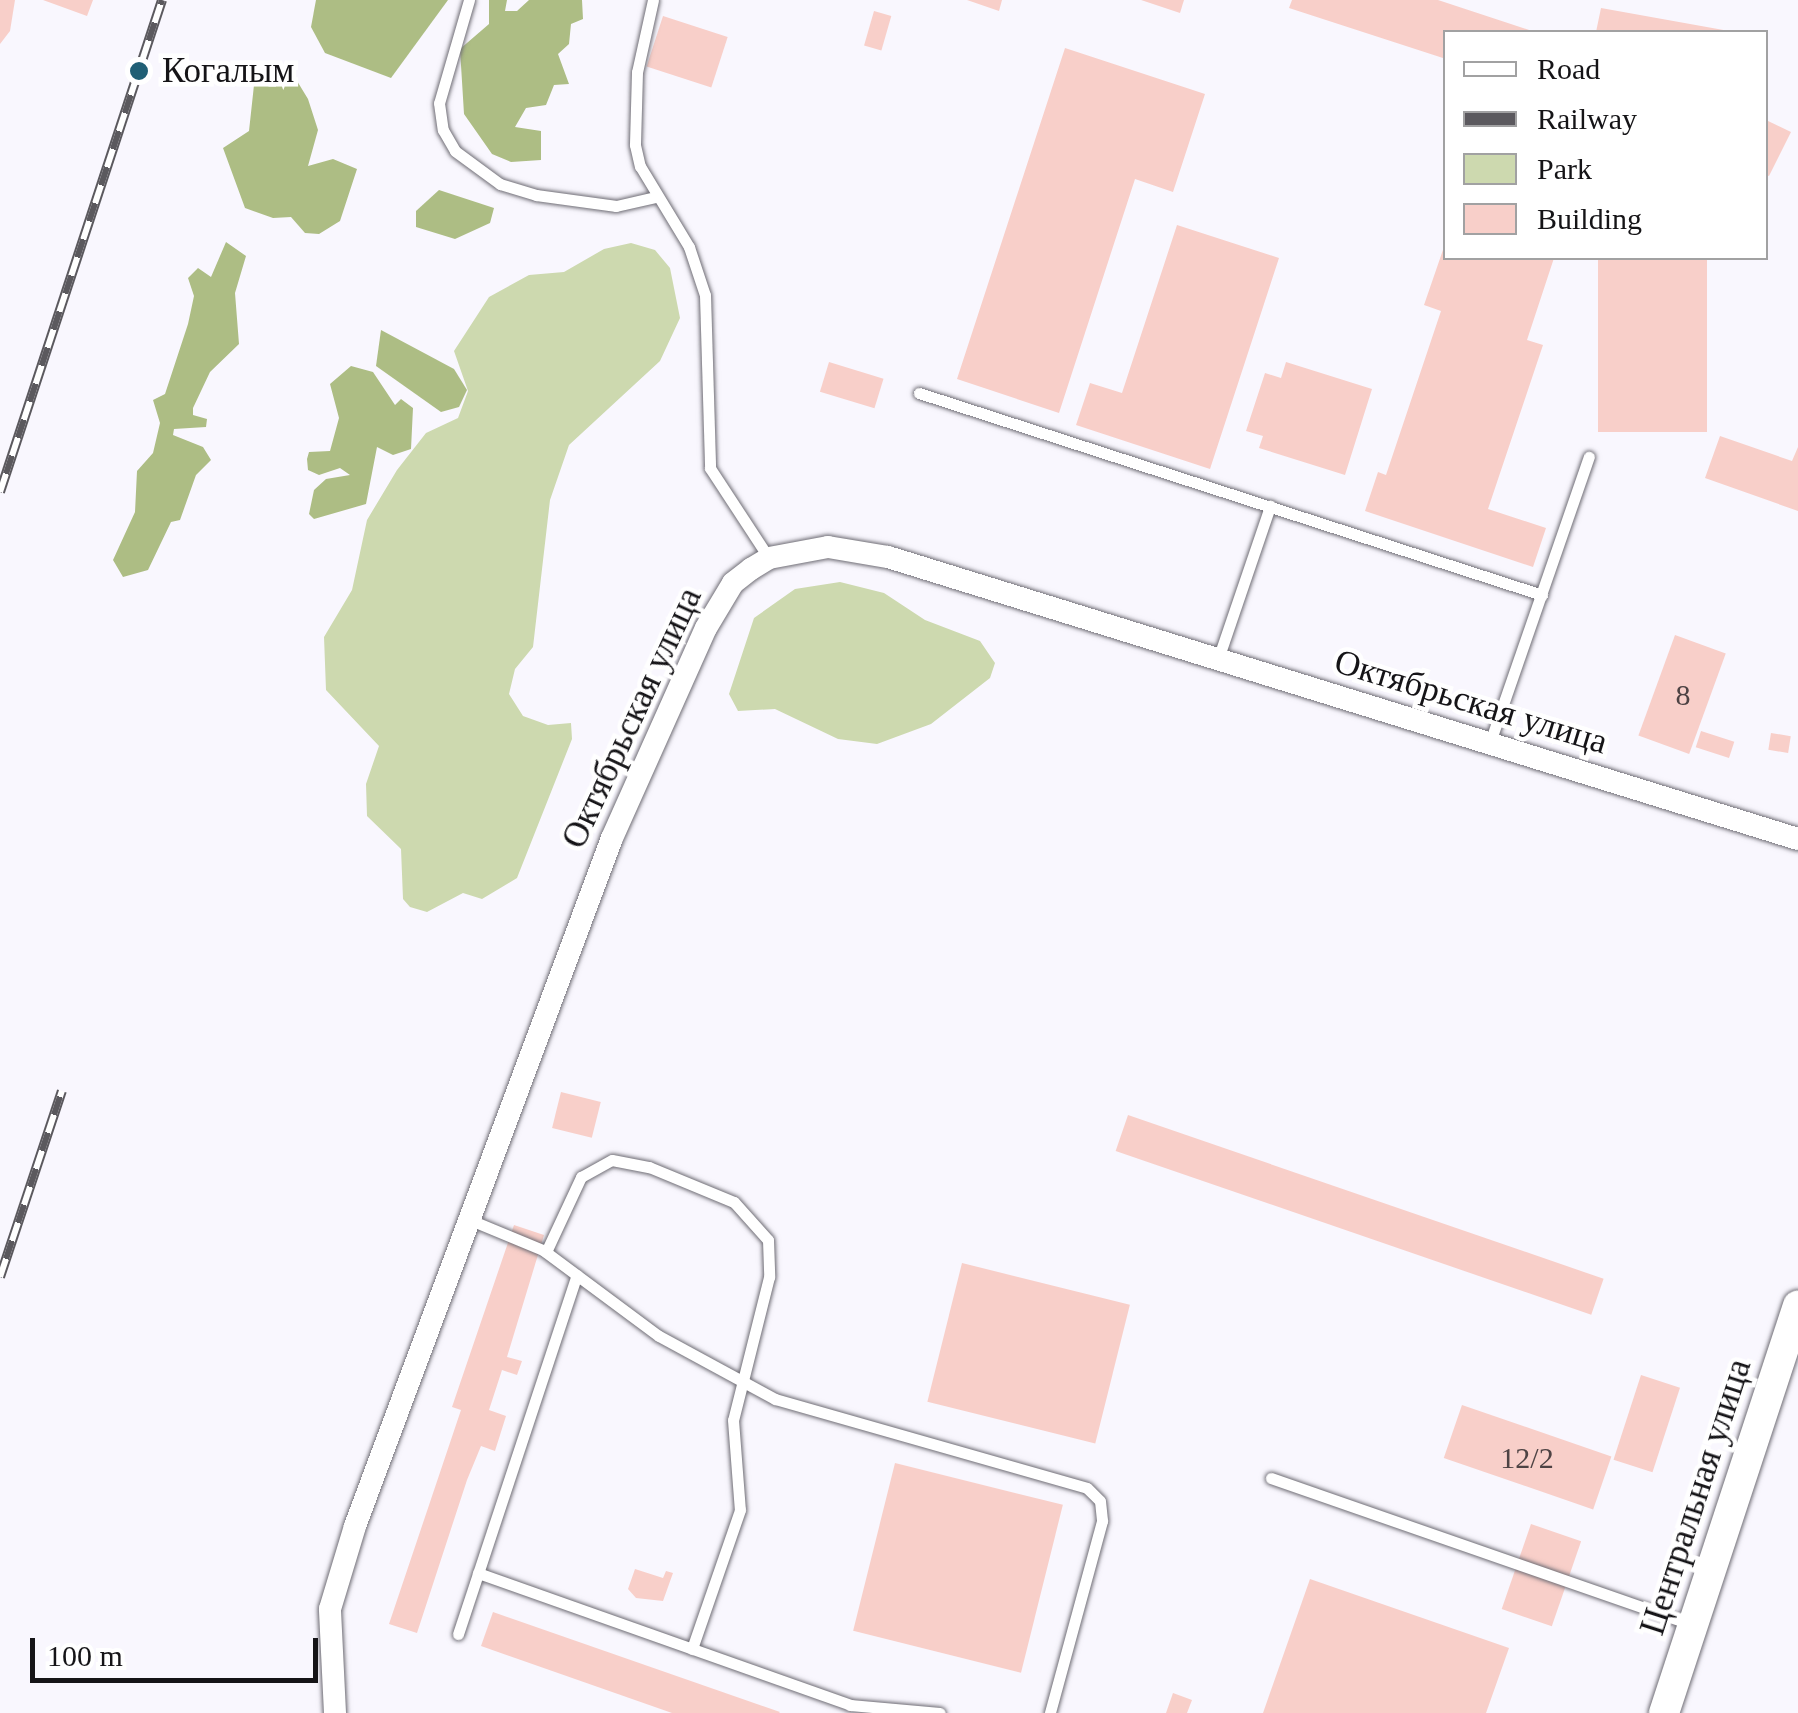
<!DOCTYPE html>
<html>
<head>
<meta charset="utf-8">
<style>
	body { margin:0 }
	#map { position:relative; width:1798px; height:1713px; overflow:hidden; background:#f9f7fe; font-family:Georgia,serif }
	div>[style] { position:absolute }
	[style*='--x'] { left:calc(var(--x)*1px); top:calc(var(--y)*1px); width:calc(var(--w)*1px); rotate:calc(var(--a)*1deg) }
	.green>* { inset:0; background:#cdd9af }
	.forest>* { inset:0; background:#adbd84 }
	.building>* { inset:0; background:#f8cfc9; transform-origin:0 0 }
	.roads { filter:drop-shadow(0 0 2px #6f6d75) drop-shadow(0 0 2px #6f6d75) }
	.lane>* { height:11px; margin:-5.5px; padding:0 5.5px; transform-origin:5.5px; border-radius:5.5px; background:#fff }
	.street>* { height:22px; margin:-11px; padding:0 11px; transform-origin:11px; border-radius:11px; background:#fff }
	.secondary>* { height:30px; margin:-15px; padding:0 15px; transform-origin:15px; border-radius:15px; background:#fff }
	.rail>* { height:10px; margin-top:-5px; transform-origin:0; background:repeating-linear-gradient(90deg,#fff 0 19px,#5b595e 0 38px); box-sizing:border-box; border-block:2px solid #5b595e }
	.dots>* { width:28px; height:28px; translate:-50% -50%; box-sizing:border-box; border:5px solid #fff; border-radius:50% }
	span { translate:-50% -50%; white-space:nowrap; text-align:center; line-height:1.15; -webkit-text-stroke:9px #fff; paint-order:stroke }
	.number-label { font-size:30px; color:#4e4344 }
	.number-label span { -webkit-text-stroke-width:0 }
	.poi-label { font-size:35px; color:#151417 }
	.left { translate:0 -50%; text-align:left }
	.street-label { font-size:35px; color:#151417 }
	.legend { position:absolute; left:1443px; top:30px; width:325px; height:230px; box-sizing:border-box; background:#fff; border:2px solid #a1a1a2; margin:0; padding:12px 18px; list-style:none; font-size:30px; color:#151417 }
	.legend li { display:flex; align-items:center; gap:20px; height:50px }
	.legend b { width:50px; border:2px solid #a1a1a2 }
	.scale { position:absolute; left:30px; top:1638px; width:288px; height:45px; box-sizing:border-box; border:5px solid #151417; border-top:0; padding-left:12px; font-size:30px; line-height:35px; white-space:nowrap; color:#151417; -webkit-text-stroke:8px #fff; paint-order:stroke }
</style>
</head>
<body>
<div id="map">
	<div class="green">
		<i style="clip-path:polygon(631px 243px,655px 250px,670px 268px,680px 318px,660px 361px,569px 445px,550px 500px,533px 647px,515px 669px,509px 694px,523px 716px,548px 725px,571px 723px,572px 739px,517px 878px,482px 899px,463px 893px,427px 912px,410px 907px,403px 899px,401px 849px,367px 816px,366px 784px,379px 746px,326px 690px,324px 637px,352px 590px,367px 520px,397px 470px,426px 433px,458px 418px,468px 391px,454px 351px,489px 297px,529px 275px,564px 272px,604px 249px)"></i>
		<i style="clip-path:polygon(840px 582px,884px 593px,925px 620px,980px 641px,995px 663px,990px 678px,931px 724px,877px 744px,838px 739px,775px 709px,738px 711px,729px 694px,754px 618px,795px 589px)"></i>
	</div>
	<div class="forest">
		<i style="clip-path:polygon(316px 0,448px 0,391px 78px,325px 53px,311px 27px)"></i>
		<i style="clip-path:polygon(489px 0,507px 0,505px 11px,517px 11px,529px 0,582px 0,583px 19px,571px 24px,569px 44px,558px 54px,569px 84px,554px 85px,546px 105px,526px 108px,515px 127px,541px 131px,541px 160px,511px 162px,492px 154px,464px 114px,460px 49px,489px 24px)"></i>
		<i style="clip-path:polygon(272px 69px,294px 76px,308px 99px,318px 130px,308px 166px,333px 159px,357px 169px,340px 221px,319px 234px,305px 233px,291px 217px,273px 218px,245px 208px,223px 148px,249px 131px,254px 85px)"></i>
		<i style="clip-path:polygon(439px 190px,494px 208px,490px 223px,455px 239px,416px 227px,416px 211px)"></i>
		<i style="clip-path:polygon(226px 242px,246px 256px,235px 293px,239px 344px,210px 372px,193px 408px,193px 415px,207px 419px,206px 427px,174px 429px,173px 435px,203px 447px,211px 460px,196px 475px,180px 520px,171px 522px,148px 570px,123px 577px,113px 560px,135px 512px,137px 471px,153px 453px,160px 423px,153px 400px,165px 394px,188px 324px,194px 296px,188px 278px,198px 268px,211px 277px)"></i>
		<i style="clip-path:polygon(381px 330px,454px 369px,467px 390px,459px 407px,441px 412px,376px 366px)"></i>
		<i style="clip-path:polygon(351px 366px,373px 372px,395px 405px,401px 399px,413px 408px,411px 449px,393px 455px,377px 447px,366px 504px,314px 519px,309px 514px,314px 490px,326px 479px,350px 475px,340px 468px,319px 475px,308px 470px,307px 459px,309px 452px,330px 451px,339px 418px,330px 384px)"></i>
	</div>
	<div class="building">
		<i style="clip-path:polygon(0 0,15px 0,10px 31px,0 44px)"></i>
		<i style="clip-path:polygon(43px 0,93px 0,87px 16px)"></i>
		<i style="clip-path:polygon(967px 0,1002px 0,999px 11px)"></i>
		<i style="clip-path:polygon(1141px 0,1184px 0,1180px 13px)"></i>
		<i style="clip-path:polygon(1292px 0,1438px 0,1535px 32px,1446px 32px,1446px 59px,1289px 8px)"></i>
		<i style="clip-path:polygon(1601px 8px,1729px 31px,1729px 32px,1596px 32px)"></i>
		<i style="left:874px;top:11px;width:18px;height:36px;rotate:16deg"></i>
		<i style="left:663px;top:16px;width:68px;height:53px;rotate:18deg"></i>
		<i style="clip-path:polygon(1065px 48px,1205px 94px,1173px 192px,1135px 179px,1059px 413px,957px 379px)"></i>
		<i style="clip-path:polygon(1766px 120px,1791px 132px,1769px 176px,1766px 175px)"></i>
		<i style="clip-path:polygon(1177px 225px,1279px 258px,1210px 469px,1076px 425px,1090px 383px,1122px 393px)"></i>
		<i style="clip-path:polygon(1445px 244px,1446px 258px,1554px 258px,1527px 340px,1543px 345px,1488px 509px,1546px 528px,1533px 567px,1365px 511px,1378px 472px,1386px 475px,1441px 311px,1424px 305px)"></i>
		<i style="left:1598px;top:258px;width:109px;height:174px"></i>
		<i style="left:829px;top:362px;width:57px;height:31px;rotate:17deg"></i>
		<i style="clip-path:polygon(1286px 362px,1372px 389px,1345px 475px,1259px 448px,1263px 436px,1246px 431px,1265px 373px,1281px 378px)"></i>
		<i style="clip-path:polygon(1720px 436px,1792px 461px,1798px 447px,1798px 511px,1705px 478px)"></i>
		<i style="left:1675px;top:635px;width:54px;height:107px;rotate:20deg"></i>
		<i style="left:1701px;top:731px;width:35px;height:17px;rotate:18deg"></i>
		<i style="left:1771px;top:733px;width:20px;height:17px;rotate:9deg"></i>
		<i style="left:561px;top:1092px;width:41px;height:37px;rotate:14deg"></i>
		<i style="left:1128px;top:1115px;width:503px;height:38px;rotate:19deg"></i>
		<i style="clip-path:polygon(514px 1225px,544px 1235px,507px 1357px,522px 1361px,517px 1375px,502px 1370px,489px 1410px,506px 1416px,495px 1451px,481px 1446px,467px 1480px,417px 1633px,389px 1624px,461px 1410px,452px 1407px)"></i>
		<i style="left:962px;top:1263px;width:173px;height:143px;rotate:14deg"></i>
		<i style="left:1641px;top:1375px;width:41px;height:89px;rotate:18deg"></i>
		<i style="left:1462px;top:1405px;width:158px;height:56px;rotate:19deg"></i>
		<i style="left:895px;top:1463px;width:173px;height:173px;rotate:14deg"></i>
		<i style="left:1531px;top:1524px;width:53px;height:90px;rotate:19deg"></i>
		<i style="clip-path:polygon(635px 1569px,663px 1578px,666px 1571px,673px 1573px,663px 1601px,636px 1598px,628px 1589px)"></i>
		<i style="clip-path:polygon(1310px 1579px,1509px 1648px,1486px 1713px,1263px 1713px)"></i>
		<i style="clip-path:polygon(493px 1612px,780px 1712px,779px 1713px,672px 1713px,481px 1646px)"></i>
		<i style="clip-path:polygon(1173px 1693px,1192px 1700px,1187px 1713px,1166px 1713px)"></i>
	</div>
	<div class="roads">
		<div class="lane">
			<i style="--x:469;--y:0;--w:107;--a:106.2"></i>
			<i style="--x:439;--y:103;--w:27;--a:82"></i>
			<i style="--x:443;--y:130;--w:24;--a:60"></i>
			<i style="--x:455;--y:151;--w:56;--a:36.3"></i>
			<i style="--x:500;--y:184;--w:38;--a:17"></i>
			<i style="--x:536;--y:195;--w:81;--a:7.8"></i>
			<i style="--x:616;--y:206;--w:41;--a:-12.7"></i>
			<i style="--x:653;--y:0;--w:74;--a:102.5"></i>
			<i style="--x:637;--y:72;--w:73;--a:91.6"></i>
			<i style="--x:635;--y:145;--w:22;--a:77"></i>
			<i style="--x:640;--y:166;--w:95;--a:58.8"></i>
			<i style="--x:689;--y:247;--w:51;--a:71.6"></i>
			<i style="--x:705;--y:295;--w:173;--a:88.3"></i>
			<i style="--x:710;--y:468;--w:108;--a:56.8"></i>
			<i style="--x:919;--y:393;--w:655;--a:17.96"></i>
			<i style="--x:1218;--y:659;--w:162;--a:-71.2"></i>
			<i style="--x:1489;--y:745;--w:305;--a:-70.9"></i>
			<i style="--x:468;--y:1219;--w:81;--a:22.5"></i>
			<i style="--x:543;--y:1250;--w:144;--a:36.6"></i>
			<i style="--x:659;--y:1336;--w:132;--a:28.5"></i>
			<i style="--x:775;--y:1399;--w:324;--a:15.9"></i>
			<i style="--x:1087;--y:1488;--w:18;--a:45"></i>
			<i style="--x:1100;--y:1501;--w:20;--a:84"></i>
			<i style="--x:1102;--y:1521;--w:199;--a:105.2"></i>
			<i style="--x:546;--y:1252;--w:83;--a:-65"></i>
			<i style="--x:581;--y:1177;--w:35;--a:-29"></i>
			<i style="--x:612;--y:1160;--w:38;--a:11"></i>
			<i style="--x:649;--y:1167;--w:92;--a:22.4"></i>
			<i style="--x:734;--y:1202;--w:51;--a:48.2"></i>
			<i style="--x:768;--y:1240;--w:37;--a:88"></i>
			<i style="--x:769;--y:1277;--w:147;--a:104.1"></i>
			<i style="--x:733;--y:1420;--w:90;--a:85.6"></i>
			<i style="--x:740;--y:1510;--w:147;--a:109.1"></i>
			<i style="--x:1271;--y:1478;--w:447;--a:19.2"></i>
			<i style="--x:478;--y:1573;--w:395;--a:19.5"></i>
			<i style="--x:850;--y:1705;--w:90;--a:5.1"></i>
			<i style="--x:458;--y:1634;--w:378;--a:-71.7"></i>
		</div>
		<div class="street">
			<i style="--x:335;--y:1713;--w:104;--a:-92.8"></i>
			<i style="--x:330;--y:1609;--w:87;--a:-73.2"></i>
			<i style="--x:355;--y:1526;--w:734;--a:-69.52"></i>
			<i style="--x:612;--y:838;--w:230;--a:-65.9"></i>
			<i style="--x:706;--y:628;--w:52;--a:-59"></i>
			<i style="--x:733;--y:583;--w:23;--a:-38"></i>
			<i style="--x:751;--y:569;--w:21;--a:-31"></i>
			<i style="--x:769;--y:558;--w:60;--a:-10.6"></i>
			<i style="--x:828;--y:547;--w:61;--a:9.5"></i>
			<i style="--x:888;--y:557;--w:953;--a:17.22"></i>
		</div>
		<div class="secondary">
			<i style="--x:1664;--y:1713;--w:429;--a:-71.8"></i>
		</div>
	</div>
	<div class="rail">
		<i style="--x:0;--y:492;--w:518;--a:-71.77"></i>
		<i style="--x:0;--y:1277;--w:196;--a:-71.6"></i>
	</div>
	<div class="dots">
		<i style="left:139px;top:71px;background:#205f75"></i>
	</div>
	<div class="number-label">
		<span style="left:1683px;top:695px">8</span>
		<span style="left:1527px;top:1458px">12/2</span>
	</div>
	<div class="poi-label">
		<span class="left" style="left:162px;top:71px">Когалым</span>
	</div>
	<div class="street-label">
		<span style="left:1471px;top:702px;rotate:17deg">Октябрьская улица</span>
		<span style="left:632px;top:718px;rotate:-65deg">Октябрьская улица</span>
		<span style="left:1696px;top:1497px;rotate:-72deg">Центральная улица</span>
	</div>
	<ul class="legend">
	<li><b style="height:12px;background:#fff"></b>Road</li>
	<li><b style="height:12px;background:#5b595e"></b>Railway</li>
	<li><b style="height:28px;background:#cdd9af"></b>Park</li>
	<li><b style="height:28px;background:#f8cfc9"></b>Building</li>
	</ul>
	<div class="scale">100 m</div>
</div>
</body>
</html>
